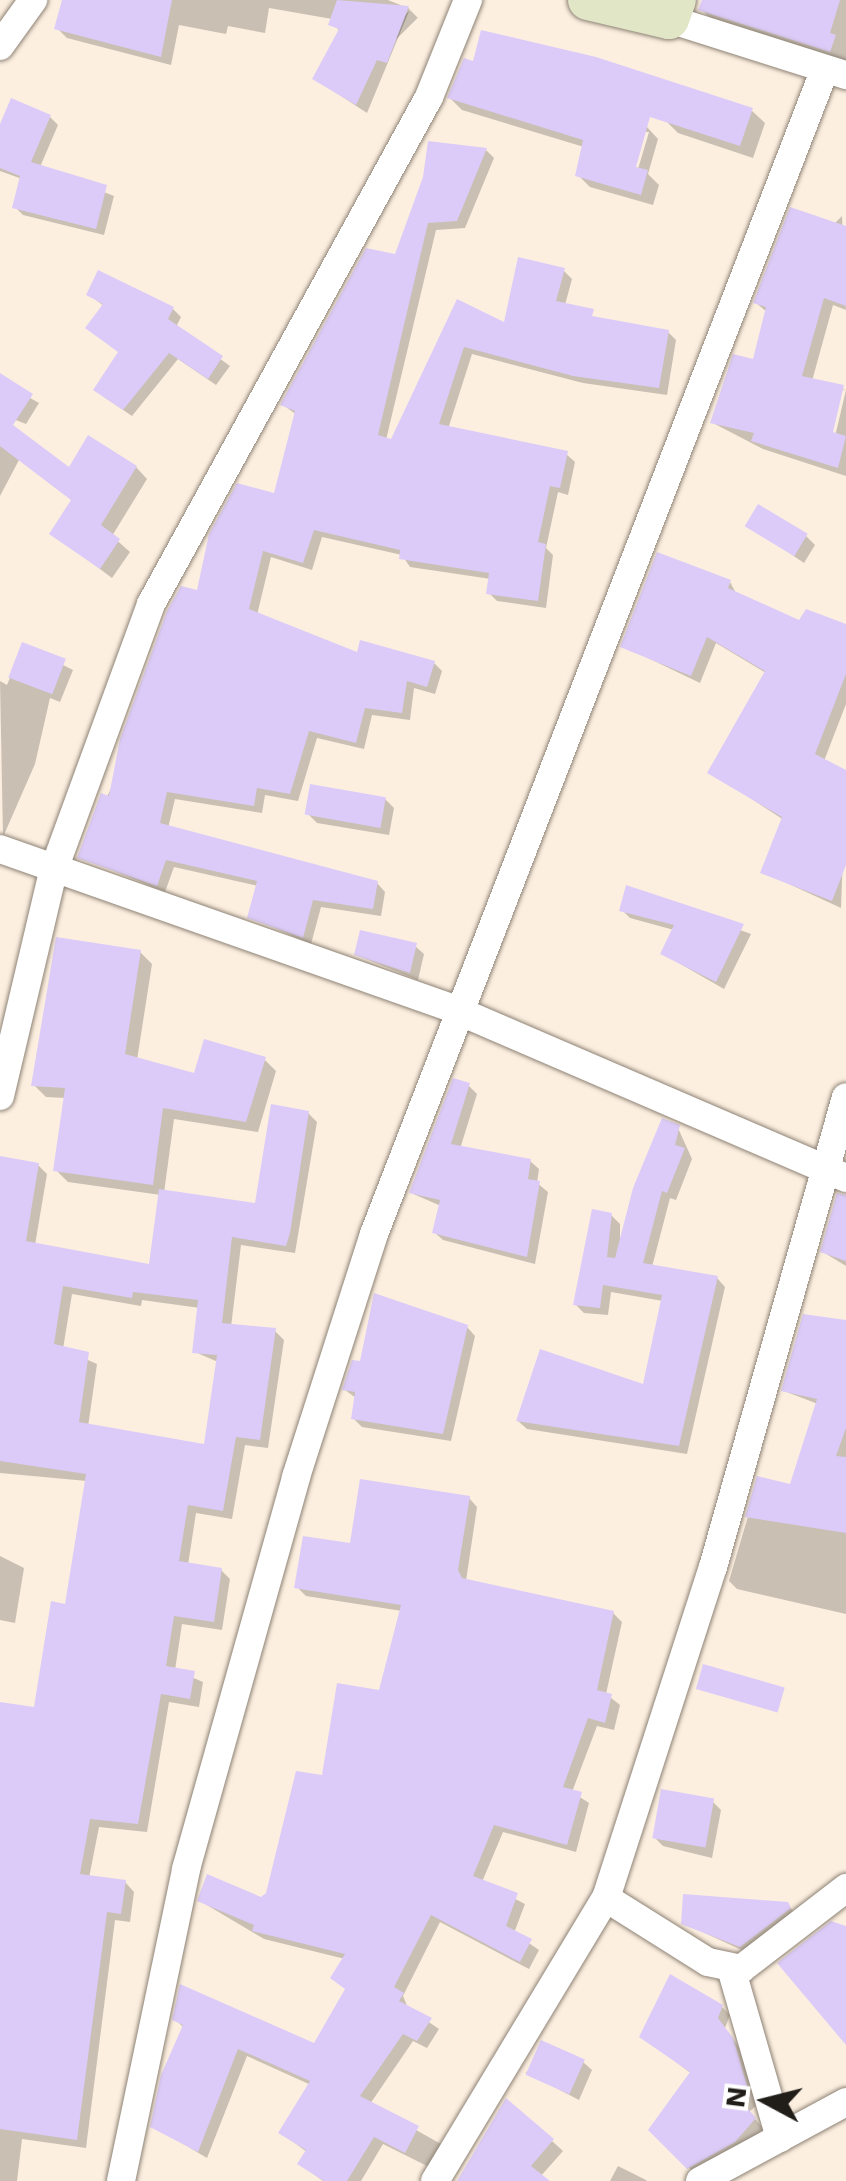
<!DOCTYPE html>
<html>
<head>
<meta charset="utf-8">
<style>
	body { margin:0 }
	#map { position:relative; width:846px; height:2181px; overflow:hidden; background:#fcefe0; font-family:"Work Sans",sans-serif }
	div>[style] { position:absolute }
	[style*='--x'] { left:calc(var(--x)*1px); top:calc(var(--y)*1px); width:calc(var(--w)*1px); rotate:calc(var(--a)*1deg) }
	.shadow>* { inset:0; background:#0003; transform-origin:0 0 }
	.building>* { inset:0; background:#dccbf8; transform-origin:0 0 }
	.roads { filter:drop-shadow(0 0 2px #8d8275) drop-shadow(0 0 2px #8d8275) }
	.street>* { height:28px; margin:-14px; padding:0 14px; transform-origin:14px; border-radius:14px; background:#fff }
	.secondary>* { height:40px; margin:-20px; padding:0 20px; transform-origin:20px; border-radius:20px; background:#e1e6c6 }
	span { translate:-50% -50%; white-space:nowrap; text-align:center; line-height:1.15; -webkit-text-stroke:10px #fff; paint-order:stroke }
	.north { position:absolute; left:716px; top:2051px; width:100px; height:100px; -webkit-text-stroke:8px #fff; paint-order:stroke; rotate:277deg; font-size:28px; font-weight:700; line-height:40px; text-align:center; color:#211d18 }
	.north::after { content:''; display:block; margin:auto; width:35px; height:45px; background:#211d18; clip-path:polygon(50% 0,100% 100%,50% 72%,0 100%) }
</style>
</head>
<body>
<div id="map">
	<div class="shadow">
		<i style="clip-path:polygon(64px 0,388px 0,410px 9px,367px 113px,315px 79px,340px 33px,332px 19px,269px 8px,265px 33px,228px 26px,226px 34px,179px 25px,171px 65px,67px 38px,57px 28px)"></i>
		<i style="clip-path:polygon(704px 0,846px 0,846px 61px,710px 18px,701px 9px)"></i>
		<i style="left:410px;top:10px;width:11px;height:62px;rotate:45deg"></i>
		<i style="clip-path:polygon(evenodd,450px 98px,647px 127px,658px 139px,648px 174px,659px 185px,653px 205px,590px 187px,578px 175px,584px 147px,462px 110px,450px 98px,643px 132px,649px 132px,635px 179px,630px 178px,643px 132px)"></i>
		<i style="clip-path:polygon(751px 110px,765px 123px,753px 158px,678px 133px,665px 120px)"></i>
		<i style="clip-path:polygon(50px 117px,58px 125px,40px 167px,114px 196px,104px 235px,23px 215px,15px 207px,22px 179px,0 171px,0 129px)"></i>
		<i style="clip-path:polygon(430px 143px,486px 150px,494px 158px,465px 228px,436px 230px,386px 440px,392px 443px,459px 302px,506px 326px,564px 271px,572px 279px,565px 305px,601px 320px,668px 332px,676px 340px,667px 395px,583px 383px,472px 354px,448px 429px,566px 454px,575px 462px,568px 495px,558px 492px,546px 548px,553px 555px,546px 608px,497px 601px,489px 593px,491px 579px,410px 567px,402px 555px,322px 537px,312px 570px,271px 557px,257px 615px,359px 656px,434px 663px,442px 671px,435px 694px,414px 688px,410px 720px,372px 715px,364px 749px,317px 738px,298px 801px,265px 795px,262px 813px,175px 799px,168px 828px,377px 883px,385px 892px,381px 916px,321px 907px,311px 944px,250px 917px,258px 886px,174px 867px,165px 892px,80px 857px,199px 593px,276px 496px,297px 415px,283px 405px,397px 257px,426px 177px)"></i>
		<i style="clip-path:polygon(evenodd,842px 216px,846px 310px,833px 305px,812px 381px,846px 390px,846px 476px,763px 449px,713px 423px,755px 362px,767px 312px,756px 303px,842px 216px,841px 390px,846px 390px,833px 445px,828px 444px,841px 390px)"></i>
		<i style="clip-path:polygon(89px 295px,173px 309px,181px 317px,176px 327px,230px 366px,216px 385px,178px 359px,132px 416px,104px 397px,121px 353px,104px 306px)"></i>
		<i style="clip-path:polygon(0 381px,39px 403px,26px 424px,0 414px)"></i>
		<i style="clip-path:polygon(0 418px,70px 470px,136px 467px,147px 479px,112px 536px,130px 552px,112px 578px,52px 533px,73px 501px,19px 460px,0 496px)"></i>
		<i style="clip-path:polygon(748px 525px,806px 536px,815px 545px,804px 563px)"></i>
		<i style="clip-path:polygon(730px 582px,737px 595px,800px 624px,846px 626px,846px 704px,824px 761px,846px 773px,841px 908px,763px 872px,784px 820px,710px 772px,766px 673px,716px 643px,700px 683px,623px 646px)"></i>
		<i style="clip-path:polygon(23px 645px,73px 670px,60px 702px,50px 698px,35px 764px,3px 837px,0 681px,7px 685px)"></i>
		<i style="clip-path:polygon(385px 799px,394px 808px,389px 835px,317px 823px,308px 814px)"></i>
		<i style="clip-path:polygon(628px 889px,751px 934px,724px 989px,663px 954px,674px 930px,630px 918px,622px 910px)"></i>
		<i style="clip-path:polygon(415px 946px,424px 954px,418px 980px,356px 955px)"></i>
		<i style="clip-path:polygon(evenodd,140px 952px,152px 964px,137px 1060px,196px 1076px,264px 1059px,276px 1071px,258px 1132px,174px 1119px,164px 1193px,257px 1206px,308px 1113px,317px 1122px,295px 1253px,241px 1245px,231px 1327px,275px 1331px,284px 1340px,268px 1448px,245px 1445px,232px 1519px,196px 1513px,188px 1565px,221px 1570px,230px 1579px,222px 1630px,182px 1624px,175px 1670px,203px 1682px,199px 1707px,169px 1702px,147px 1832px,99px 1827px,89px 1878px,125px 1882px,134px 1892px,130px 1922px,115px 1920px,86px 2148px,22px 2139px,17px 2181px,0 2181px,0 1704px,36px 1710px,67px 1606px,87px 1481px,0 1473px,0 1158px,38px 1165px,47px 1174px,35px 1245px,151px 1267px,161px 1195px,68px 1182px,56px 1170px,66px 1098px,46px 1097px,34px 1085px,140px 952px,72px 1294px,141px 1306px,142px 1300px,200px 1308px,195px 1352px,218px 1362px,206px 1446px,88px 1427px,97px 1364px,63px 1349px,72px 1294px)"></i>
		<i style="clip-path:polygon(468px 1085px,477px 1094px,460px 1149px,530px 1161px,539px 1169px,537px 1183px,548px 1192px,535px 1264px,443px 1240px,434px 1232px,441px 1206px,411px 1193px)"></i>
		<i style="clip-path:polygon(678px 1128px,692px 1159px,676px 1200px,670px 1198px,652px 1267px,717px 1278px,725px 1287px,687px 1454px,527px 1429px,518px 1421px,645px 1388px,663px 1301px,611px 1292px,608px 1315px,584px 1313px,575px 1304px,611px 1215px,620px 1224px,620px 1246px)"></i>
		<i style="clip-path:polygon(846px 1197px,846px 1266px,823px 1252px)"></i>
		<i style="clip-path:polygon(846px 1326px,846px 1614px,737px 1589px,729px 1581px,759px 1479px,791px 1487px,818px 1404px,784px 1391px)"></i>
		<i style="clip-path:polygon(467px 1327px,475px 1336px,451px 1441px,362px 1427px,353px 1418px,356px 1398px,345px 1390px,362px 1364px)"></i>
		<i style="clip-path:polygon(469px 1498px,477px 1507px,466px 1581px,613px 1613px,622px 1622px,606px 1694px,620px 1705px,614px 1730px,597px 1726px,572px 1792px,589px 1803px,576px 1852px,503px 1832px,482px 1882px,525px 1904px,514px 1933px,539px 1950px,529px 1969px,440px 1922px,403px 1996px,408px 2008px,439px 2029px,427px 2048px,413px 2041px,370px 2104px,448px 2148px,435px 2170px,383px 2144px,361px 2181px,323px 2181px,300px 2164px,307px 2152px,281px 2133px,311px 2085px,247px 2056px,207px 2158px,153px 2126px,184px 2028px,175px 2019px,316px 2046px,347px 1990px,333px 1978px,345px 1959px,264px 1939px,200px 1901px,262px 1900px,268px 1894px,324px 1778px,381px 1693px,402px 1611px,306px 1596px,297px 1587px,352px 1546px)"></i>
		<i style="clip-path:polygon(0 1556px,24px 1568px,15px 1623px,0 1620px)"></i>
		<i style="clip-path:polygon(712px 1801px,721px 1810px,712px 1858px,663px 1846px,654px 1837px)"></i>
		<i style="clip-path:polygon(787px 1904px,794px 1912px,748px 1953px,683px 1923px)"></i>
		<i style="clip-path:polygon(722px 2007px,730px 2015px,725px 2028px,741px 2050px,757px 2105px,749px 2112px,763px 2128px,744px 2150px,731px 2157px,725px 2151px,697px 2176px,651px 2130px,692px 2074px,642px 2037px)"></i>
		<i style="clip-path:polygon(583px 2062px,592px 2070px,579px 2100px,525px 2072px)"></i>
		<i style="clip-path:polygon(552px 2141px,563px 2151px,540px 2177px,546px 2181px,458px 2181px)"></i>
		<i style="clip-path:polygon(618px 2166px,646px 2180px,647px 2181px,610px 2181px)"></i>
	</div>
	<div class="building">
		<i style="clip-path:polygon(62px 0,172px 0,161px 57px,54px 29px)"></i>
		<i style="clip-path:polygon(337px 0,409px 6px,387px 63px,377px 60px,356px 105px,312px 79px,339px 29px,328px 25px)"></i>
		<i style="clip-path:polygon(702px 0,840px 0,830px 33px,836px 35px,830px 52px,698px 10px)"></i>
		<i style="clip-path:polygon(481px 30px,596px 57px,753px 108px,740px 146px,650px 117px,636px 167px,648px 170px,641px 195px,575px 176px,583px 140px,447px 98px,464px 58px,473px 61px)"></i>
		<i style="clip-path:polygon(11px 98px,51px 115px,31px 162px,107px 185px,96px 229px,12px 208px,20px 176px,0 168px,0 124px)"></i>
		<i style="clip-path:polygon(428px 141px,487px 148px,457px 221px,428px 223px,378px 435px,391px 439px,457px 299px,504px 322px,518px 257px,565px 268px,556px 301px,594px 309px,592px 316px,669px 330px,659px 388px,573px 376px,464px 347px,439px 424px,568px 451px,560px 488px,550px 486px,538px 542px,546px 544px,538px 601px,486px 594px,489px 573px,399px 559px,400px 550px,314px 530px,303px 563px,263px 551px,249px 609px,357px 652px,360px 640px,435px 661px,427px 687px,407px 681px,402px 713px,365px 708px,356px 743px,309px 731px,290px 794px,257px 788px,254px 806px,167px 792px,160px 823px,378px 881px,373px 909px,313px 900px,303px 938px,247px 918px,257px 881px,166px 860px,157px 886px,77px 858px,101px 793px,109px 796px,120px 739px,167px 611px,181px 586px,197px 590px,209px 534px,237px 483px,274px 493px,295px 411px,280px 405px,366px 248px,395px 254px,423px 177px)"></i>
		<i style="clip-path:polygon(790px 207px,846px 226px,846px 306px,824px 298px,802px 376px,844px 385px,833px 432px,846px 436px,838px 468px,751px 441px,754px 433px,710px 423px,733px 354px,753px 359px,766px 307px,753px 303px)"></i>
		<i style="clip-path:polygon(98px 270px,174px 307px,168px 319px,223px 356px,208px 379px,169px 353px,123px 410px,93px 390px,118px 352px,85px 328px,103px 304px,86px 295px)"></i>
		<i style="clip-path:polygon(0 373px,33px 394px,13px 425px,69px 467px,88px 435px,137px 466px,101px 525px,120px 539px,100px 569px,49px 534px,71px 500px,0 446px)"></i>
		<i style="left:758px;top:504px;width:58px;height:26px;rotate:31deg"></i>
		<i style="clip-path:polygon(657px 552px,731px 580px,728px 588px,799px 620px,806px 609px,846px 624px,846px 674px,815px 754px,846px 770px,846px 865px,832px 901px,760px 873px,782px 817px,707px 773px,765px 671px,707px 637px,691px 676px,620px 647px)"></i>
		<i style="left:22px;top:642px;width:47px;height:38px;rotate:21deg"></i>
		<i style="left:310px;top:784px;width:77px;height:31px;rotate:10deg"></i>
		<i style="clip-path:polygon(626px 885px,744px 924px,716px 982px,660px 954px,674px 925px,619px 911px)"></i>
		<i style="clip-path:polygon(360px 930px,417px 943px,410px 973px,354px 955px)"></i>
		<i style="clip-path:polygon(56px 937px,141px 950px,125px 1054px,194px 1073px,204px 1039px,266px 1057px,246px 1122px,163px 1108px,153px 1185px,53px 1171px,65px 1088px,31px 1086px)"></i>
		<i style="clip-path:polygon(453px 1078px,470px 1083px,451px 1144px,531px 1159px,528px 1179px,540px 1181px,527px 1257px,432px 1233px,440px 1200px,409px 1193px)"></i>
		<i style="clip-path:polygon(evenodd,271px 1104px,309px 1111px,290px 1233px,286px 1246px,232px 1237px,222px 1323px,276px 1328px,260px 1440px,236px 1437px,223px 1511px,188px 1505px,179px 1561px,222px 1568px,214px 1622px,174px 1616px,166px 1666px,195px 1671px,190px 1699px,161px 1694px,138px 1824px,90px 1819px,80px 1874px,126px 1880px,121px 1914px,107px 1912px,77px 2140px,0 2129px,0 1702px,34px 1707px,51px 1601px,65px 1604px,86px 1474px,0 1461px,0 1156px,39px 1163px,26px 1241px,149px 1264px,159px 1189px,255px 1203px,271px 1104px,63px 1286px,132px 1298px,133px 1292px,198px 1300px,192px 1353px,217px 1355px,204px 1444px,79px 1422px,89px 1352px,54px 1344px,63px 1286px)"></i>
		<i style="clip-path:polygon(662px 1118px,680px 1125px,675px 1145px,685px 1148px,667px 1193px,662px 1191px,643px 1263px,718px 1276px,679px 1446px,516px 1421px,540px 1349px,643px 1384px,662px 1295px,603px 1285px,600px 1308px,573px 1305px,592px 1209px,612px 1213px,607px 1257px,615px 1258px,633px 1188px)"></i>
		<i style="clip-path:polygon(837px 1193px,846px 1195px,846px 1261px,820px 1252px)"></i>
		<i style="clip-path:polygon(374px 1293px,468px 1325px,443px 1434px,351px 1419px,355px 1392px,342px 1390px,352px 1360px,360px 1361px)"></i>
		<i style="clip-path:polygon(803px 1314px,846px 1320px,846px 1428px,836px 1456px,846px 1457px,846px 1533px,745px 1517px,757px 1476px,790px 1484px,817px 1399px,781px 1391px)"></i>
		<i style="clip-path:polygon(360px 1479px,470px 1496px,458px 1570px,462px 1578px,614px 1611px,597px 1690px,612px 1694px,605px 1723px,588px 1718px,563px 1787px,582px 1792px,567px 1845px,494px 1825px,473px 1876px,518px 1893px,506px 1926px,532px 1939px,520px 1962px,431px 1915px,394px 1987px,404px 1993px,399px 2001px,432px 2018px,417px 2041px,403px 2034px,360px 2096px,419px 2126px,405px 2153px,374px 2137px,347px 2181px,324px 2181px,297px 2164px,306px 2150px,278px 2133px,310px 2081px,238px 2049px,198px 2152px,150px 2127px,161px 2075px,183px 2025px,172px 2020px,180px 1984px,314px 2043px,345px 1989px,330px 1978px,345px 1954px,252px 1931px,254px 1925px,197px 1901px,207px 1874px,261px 1897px,266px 1893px,296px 1771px,322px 1775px,337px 1683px,379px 1690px,401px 1605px,294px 1588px,303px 1536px,350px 1543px)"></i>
		<i style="left:703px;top:1664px;width:85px;height:26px;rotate:16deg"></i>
		<i style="left:661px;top:1789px;width:54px;height:50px;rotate:10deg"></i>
		<i style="clip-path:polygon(683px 1894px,788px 1902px,791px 1908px,740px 1947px,681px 1924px)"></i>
		<i style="clip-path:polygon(831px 1921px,846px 1926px,846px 2045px,777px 1963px)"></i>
		<i style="clip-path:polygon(670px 1974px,723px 2005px,718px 2018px,733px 2038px,750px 2096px,742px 2102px,756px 2118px,735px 2142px,687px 2169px,648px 2130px,690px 2072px,639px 2037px)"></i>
		<i style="left:541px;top:2040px;width:48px;height:38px;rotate:24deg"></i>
		<i style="clip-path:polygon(506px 2098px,554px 2139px,531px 2166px,550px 2181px,457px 2181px)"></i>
	</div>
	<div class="roads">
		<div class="street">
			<i style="--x:669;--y:19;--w:186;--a:17.6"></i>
			<i style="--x:0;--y:46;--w:57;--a:-54.3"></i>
			<i style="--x:0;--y:849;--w:484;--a:19.4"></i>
			<i style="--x:456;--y:1010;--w:425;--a:23.3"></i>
			<i style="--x:0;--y:1096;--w:230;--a:-76.7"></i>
			<i style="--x:53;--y:872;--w:285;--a:-69.9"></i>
			<i style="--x:151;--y:604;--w:578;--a:-61.26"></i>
			<i style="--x:429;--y:97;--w:105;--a:-68.1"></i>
			<i style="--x:606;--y:1898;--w:120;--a:32.1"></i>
			<i style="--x:708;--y:1962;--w:34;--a:12"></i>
			<i style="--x:741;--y:1969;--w:133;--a:-37.6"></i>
			<i style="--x:731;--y:1968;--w:177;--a:73.9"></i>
			<i style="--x:121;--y:2181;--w:319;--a:-78.2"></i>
			<i style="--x:186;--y:1869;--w:407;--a:-74.3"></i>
			<i style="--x:296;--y:1477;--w:255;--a:-72.2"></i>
			<i style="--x:374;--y:1234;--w:1249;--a:-68.84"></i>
			<i style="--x:435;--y:2181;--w:331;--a:-58.9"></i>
			<i style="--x:606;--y:1898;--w:348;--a:-72.1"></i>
			<i style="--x:713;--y:1567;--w:488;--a:-74.2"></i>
			<i style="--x:700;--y:2181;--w:166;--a:-28.4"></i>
		</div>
		<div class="secondary">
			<i style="--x:588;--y:0;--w:83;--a:13.2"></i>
			<i style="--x:669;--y:19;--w:20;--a:-70"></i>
		</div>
	</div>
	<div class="north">N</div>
</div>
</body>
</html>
